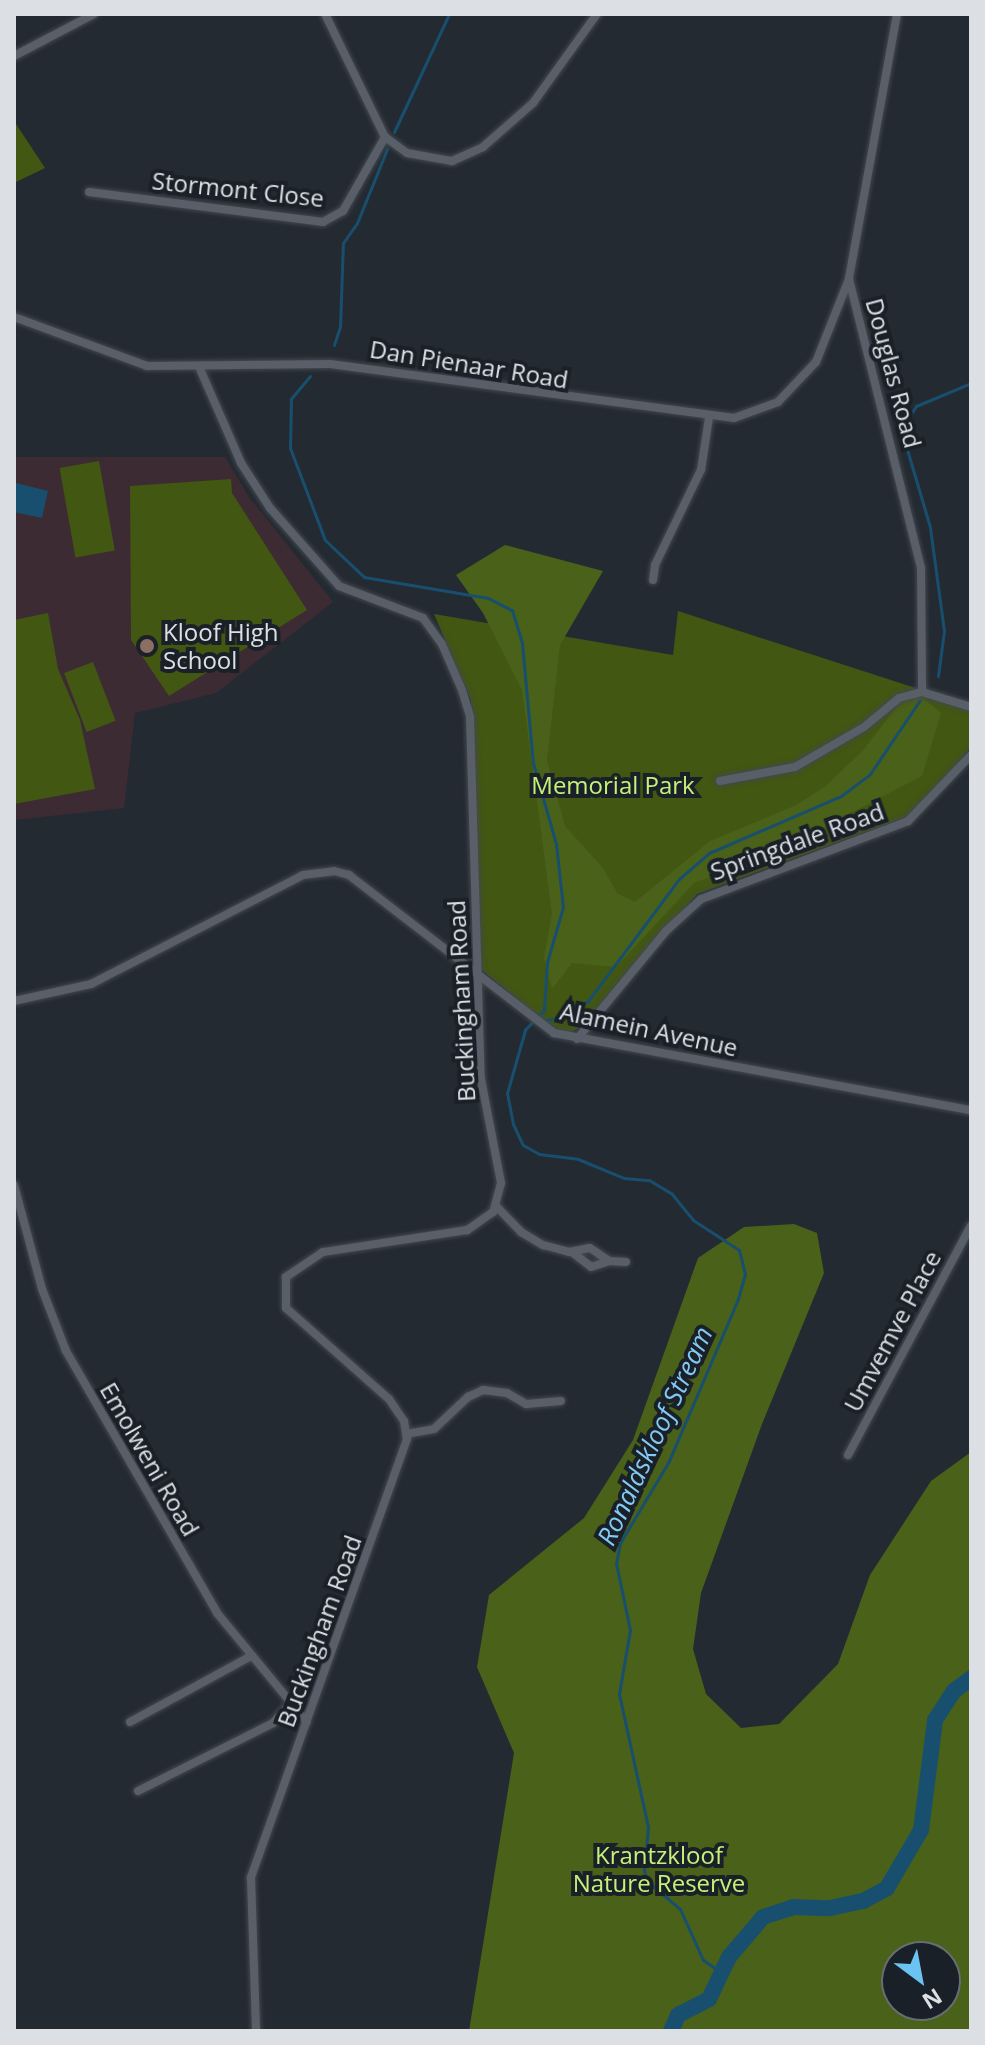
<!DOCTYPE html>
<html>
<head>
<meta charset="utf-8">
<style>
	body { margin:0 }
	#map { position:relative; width:985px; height:2045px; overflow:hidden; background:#242a32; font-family:"Open Sans",sans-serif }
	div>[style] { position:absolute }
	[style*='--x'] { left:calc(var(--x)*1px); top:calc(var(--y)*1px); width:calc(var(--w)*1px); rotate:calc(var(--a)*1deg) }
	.education>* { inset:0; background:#3d2b33 }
	.green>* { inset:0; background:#425712; transform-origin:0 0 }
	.forest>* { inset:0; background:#4a6119 }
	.water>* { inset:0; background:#184f6e }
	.stream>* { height:3px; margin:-1.5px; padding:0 1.5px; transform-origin:1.5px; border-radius:1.5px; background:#184f6e }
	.river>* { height:16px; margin:-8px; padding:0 8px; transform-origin:8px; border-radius:8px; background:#184f6e }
	.roads { filter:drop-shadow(0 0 2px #43484e) drop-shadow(0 0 2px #43484e) }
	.minor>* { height:8px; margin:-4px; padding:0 4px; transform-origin:4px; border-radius:4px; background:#585f68 }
	.dots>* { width:22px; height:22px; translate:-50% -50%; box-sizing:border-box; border:4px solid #1a2028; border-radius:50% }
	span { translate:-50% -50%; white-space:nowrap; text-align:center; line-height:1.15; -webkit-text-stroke:8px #1a2028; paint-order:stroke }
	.street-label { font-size:24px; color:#dce0e5 }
	.poi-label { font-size:24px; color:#dce0e5 }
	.left { translate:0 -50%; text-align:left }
	.park-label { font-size:24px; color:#c5f178 }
	.water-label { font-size:26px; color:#83c9f4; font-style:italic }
	.frame { position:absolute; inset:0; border:16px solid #dce0e5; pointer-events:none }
	.north { position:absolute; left:881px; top:1941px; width:80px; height:80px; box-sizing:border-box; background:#1a2028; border:2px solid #686d74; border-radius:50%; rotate:148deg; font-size:22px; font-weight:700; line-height:32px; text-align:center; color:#dce0e5 }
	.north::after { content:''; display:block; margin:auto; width:28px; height:36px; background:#6bc3f2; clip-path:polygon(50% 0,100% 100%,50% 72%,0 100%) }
</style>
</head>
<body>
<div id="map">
	<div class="education">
		<i style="clip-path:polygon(14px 457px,225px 457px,249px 497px,333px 602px,216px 693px,135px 713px,124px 808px,14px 820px)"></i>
	</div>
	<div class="green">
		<i style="clip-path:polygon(14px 121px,45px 168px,14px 183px)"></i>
		<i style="left:99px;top:461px;width:91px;height:40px;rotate:80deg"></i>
		<i style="clip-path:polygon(231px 479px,232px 493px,307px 610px,169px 696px,131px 640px,130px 486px)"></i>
		<i style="clip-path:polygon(678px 611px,971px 706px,971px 747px,917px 813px,697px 894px,582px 1027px,561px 1036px,481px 969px,471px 700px,434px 614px,673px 655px)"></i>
		<i style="clip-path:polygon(48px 613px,58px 669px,80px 720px,95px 789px,14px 804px,14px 620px)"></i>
		<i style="left:93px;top:662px;width:63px;height:31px;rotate:69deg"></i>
	</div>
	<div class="forest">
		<i style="clip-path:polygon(505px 545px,603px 571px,560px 645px,547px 760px,565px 826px,603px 868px,617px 893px,635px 902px,710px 841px,796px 805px,826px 786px,865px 748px,900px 702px,921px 696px,941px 713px,922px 776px,751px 865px,695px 882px,616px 967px,572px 963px,552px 989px,544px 958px,552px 914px,522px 690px,483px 613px,456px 575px)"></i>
		<i style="clip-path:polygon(evenodd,794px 1224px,817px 1233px,824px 1273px,762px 1424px,701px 1593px,693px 1649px,706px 1694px,741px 1728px,779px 1724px,838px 1664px,870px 1575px,931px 1481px,971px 1452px,971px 2031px,469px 2031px,514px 1753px,477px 1667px,489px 1595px,584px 1518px,633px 1440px,698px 1258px,744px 1227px,794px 1224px,897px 1957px,945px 1957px,945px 2005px,897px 2005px,897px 1957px)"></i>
	</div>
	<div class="water">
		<i style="clip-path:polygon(16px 483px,48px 491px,42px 518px,14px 512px)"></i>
	</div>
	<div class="stream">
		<i style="--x:394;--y:132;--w:130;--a:-65"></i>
		<i style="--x:334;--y:345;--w:19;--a:-72"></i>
		<i style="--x:340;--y:327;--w:84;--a:-88"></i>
		<i style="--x:343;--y:243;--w:24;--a:-55"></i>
		<i style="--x:357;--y:223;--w:80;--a:-67.9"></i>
		<i style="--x:310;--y:376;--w:30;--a:130"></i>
		<i style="--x:291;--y:399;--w:49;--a:91.2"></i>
		<i style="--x:290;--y:448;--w:98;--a:69.2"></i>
		<i style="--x:325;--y:540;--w:54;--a:43.5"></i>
		<i style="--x:364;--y:577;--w:126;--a:9.6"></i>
		<i style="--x:488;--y:598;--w:27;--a:27"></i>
		<i style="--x:512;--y:610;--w:34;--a:73"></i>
		<i style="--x:522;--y:643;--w:121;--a:84.8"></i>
		<i style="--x:533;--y:763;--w:84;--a:74.1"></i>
		<i style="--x:556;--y:844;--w:63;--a:83.7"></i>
		<i style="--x:563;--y:907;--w:57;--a:106.2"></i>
		<i style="--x:547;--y:962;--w:48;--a:93.6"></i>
		<i style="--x:544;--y:1010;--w:28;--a:134"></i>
		<i style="--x:525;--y:1030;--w:66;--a:105.9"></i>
		<i style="--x:507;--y:1093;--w:32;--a:79"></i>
		<i style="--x:513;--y:1124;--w:23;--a:65"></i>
		<i style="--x:523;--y:1145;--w:18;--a:29"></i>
		<i style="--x:539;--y:1154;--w:39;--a:7"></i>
		<i style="--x:578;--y:1159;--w:50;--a:22.4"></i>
		<i style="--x:624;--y:1178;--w:25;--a:5"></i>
		<i style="--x:649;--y:1180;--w:27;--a:31"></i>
		<i style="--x:672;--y:1194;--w:33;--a:51"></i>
		<i style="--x:693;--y:1220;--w:55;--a:33.1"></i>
		<i style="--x:739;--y:1250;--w:25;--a:76"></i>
		<i style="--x:745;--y:1274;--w:26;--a:106"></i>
		<i style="--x:738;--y:1299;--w:176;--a:113.1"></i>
		<i style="--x:669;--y:1461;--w:96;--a:120.9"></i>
		<i style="--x:620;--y:1543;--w:20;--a:101"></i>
		<i style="--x:616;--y:1563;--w:68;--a:78.2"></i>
		<i style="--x:630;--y:1630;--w:65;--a:99.8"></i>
		<i style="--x:619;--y:1694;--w:136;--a:77.7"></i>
		<i style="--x:648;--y:1827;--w:43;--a:95.3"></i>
		<i style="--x:644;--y:1870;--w:11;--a:75"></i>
		<i style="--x:647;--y:1881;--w:43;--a:40.3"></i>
		<i style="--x:680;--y:1909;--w:56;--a:65.7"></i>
		<i style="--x:703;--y:1960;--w:27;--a:34"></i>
		<i style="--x:938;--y:676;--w:45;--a:-82.4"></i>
		<i style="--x:944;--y:631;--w:105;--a:-97.7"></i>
		<i style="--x:930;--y:527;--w:92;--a:-106.5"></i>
		<i style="--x:904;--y:439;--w:19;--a:-81"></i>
		<i style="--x:907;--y:420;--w:17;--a:-57"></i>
		<i style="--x:916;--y:406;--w:60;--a:-22.7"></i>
		<i style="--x:539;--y:1021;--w:20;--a:-9"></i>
		<i style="--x:559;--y:1018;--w:34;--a:-30"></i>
		<i style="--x:588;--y:1001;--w:152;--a:-53.3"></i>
		<i style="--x:679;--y:879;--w:40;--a:-41"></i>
		<i style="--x:709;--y:853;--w:144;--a:-23.4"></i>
		<i style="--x:841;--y:796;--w:36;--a:-37"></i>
		<i style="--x:870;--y:774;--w:89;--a:-56"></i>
	</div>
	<div class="river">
		<i style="--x:671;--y:2031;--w:17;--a:-66"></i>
		<i style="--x:678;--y:2015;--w:35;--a:-27"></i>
		<i style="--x:709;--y:1999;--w:47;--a:-64.5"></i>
		<i style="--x:729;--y:1957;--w:52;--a:-49.6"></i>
		<i style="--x:763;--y:1917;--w:32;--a:-18"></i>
		<i style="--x:793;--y:1907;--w:37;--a:2"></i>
		<i style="--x:830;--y:1908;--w:34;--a:-12"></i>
		<i style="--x:863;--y:1901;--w:27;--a:-28"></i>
		<i style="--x:887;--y:1888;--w:67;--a:-59.6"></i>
		<i style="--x:921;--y:1830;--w:111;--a:-82.7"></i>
		<i style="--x:935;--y:1720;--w:35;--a:-57"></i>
		<i style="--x:954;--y:1691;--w:21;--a:-37"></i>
	</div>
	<div class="roads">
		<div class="minor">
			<i style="--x:325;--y:14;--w:137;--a:64"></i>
			<i style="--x:385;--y:137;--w:27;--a:36"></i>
			<i style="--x:407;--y:153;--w:46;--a:10.1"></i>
			<i style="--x:452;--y:161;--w:34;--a:-24"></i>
			<i style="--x:483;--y:147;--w:67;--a:-41.3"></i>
			<i style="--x:533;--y:103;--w:110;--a:-54.3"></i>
			<i style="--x:897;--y:14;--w:269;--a:100.3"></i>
			<i style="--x:849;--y:279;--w:298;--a:76"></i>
			<i style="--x:921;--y:568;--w:124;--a:89.5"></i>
			<i style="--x:922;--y:692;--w:51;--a:17"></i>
			<i style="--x:14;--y:56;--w:90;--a:-27.7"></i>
			<i style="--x:89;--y:192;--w:236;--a:7.3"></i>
			<i style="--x:323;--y:222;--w:23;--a:-29"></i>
			<i style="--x:343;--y:211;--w:85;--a:-60.4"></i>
			<i style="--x:14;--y:317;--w:142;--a:20.2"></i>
			<i style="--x:147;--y:366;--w:183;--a:-0.6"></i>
			<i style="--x:330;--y:364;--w:408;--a:7.6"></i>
			<i style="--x:734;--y:418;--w:47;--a:-20"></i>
			<i style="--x:778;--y:402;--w:55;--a:-46.5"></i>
			<i style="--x:816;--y:362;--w:89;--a:-68.3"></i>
			<i style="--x:200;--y:369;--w:103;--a:66.4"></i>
			<i style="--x:241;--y:463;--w:54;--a:57.2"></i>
			<i style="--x:270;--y:508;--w:104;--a:48.5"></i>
			<i style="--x:339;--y:586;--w:90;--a:20.9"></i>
			<i style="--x:423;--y:618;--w:32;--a:54"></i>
			<i style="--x:442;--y:644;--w:50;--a:66.5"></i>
			<i style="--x:462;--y:690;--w:28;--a:73"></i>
			<i style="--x:470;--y:717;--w:362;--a:88.3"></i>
			<i style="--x:481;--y:1079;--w:106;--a:79.1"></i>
			<i style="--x:501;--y:1183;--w:30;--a:105"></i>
			<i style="--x:493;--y:1212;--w:32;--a:145"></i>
			<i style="--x:467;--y:1230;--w:146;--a:171.3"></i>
			<i style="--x:323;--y:1252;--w:45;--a:146"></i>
			<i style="--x:286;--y:1277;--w:31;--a:90"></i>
			<i style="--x:286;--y:1308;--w:137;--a:41.5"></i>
			<i style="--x:389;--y:1399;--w:27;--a:56"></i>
			<i style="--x:404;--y:1421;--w:18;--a:81"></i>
			<i style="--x:407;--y:1439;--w:466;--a:109.6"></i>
			<i style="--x:251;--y:1878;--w:153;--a:88.1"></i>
			<i style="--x:653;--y:580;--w:15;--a:-82"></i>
			<i style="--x:655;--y:565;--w:106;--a:-64.2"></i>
			<i style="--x:701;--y:470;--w:53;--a:-81.3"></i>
			<i style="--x:720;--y:781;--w:76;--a:-10.6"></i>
			<i style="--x:795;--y:767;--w:80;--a:-30.1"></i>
			<i style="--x:864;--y:727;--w:45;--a:-39.6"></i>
			<i style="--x:899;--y:698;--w:24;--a:-15"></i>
			<i style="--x:14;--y:1001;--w:79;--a:-12.4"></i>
			<i style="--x:91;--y:984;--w:238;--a:-27.2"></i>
			<i style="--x:303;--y:875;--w:31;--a:-7"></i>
			<i style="--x:334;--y:871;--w:16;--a:15"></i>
			<i style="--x:349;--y:875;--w:259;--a:37.6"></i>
			<i style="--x:554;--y:1033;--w:424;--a:10.5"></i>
			<i style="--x:577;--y:1039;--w:140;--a:-50.5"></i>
			<i style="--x:666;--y:931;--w:47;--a:-42.4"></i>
			<i style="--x:701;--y:899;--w:221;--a:-20.6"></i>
			<i style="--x:908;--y:821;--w:91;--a:-46.3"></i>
			<i style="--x:14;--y:1185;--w:108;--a:74.9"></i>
			<i style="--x:42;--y:1289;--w:66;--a:68.8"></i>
			<i style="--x:66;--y:1351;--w:302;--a:60"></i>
			<i style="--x:217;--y:1613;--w:141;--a:50.5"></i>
			<i style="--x:496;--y:1206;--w:36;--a:46"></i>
			<i style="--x:521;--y:1232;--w:26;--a:31"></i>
			<i style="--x:543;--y:1245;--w:27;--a:15"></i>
			<i style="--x:569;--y:1252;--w:21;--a:-11"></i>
			<i style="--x:590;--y:1248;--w:23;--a:34"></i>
			<i style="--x:609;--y:1261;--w:17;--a:3"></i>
			<i style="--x:572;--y:1252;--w:24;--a:38"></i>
			<i style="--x:591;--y:1267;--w:19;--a:-18"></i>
			<i style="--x:406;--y:1434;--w:28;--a:-10"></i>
			<i style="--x:434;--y:1429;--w:47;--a:-43.3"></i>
			<i style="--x:468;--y:1397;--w:17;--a:-25"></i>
			<i style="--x:483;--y:1390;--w:24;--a:7"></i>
			<i style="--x:507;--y:1393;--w:22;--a:30"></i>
			<i style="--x:526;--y:1404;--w:35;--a:-5"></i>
			<i style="--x:848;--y:1455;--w:260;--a:-61.8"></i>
			<i style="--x:130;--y:1722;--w:138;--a:-28.6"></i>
			<i style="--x:138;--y:1791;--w:151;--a:-26.7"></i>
			<i style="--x:273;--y:1723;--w:25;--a:-48"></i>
		</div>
	</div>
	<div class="dots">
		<i style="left:147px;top:646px;background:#8d6e63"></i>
	</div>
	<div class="street-label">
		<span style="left:238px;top:189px;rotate:6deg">Stormont Close</span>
		<span style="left:469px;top:364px;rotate:9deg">Dan Pienaar Road</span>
		<span style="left:894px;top:373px;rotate:75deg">Douglas Road</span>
		<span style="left:797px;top:841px;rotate:-20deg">Springdale Road</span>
		<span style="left:461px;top:1001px;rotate:-93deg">Buckingham Road</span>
		<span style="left:649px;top:1029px;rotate:12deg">Alamein Avenue</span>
		<span style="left:892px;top:1331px;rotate:-62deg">Umvemve Place</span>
		<span style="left:150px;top:1459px;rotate:60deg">Emolweni Road</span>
		<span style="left:319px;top:1631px;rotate:-70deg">Buckingham Road</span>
	</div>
	<div class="poi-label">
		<span class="left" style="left:163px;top:646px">Kloof High<br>School</span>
	</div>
	<div class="park-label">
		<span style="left:613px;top:785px">Memorial Park</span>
		<span style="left:659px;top:1869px">Krantzkloof<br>Nature Reserve</span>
	</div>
	<div class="water-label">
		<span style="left:655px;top:1436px;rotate:-65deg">Ronaldskloof Stream</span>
	</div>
	<div class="frame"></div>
	<div class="north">N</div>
</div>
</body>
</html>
